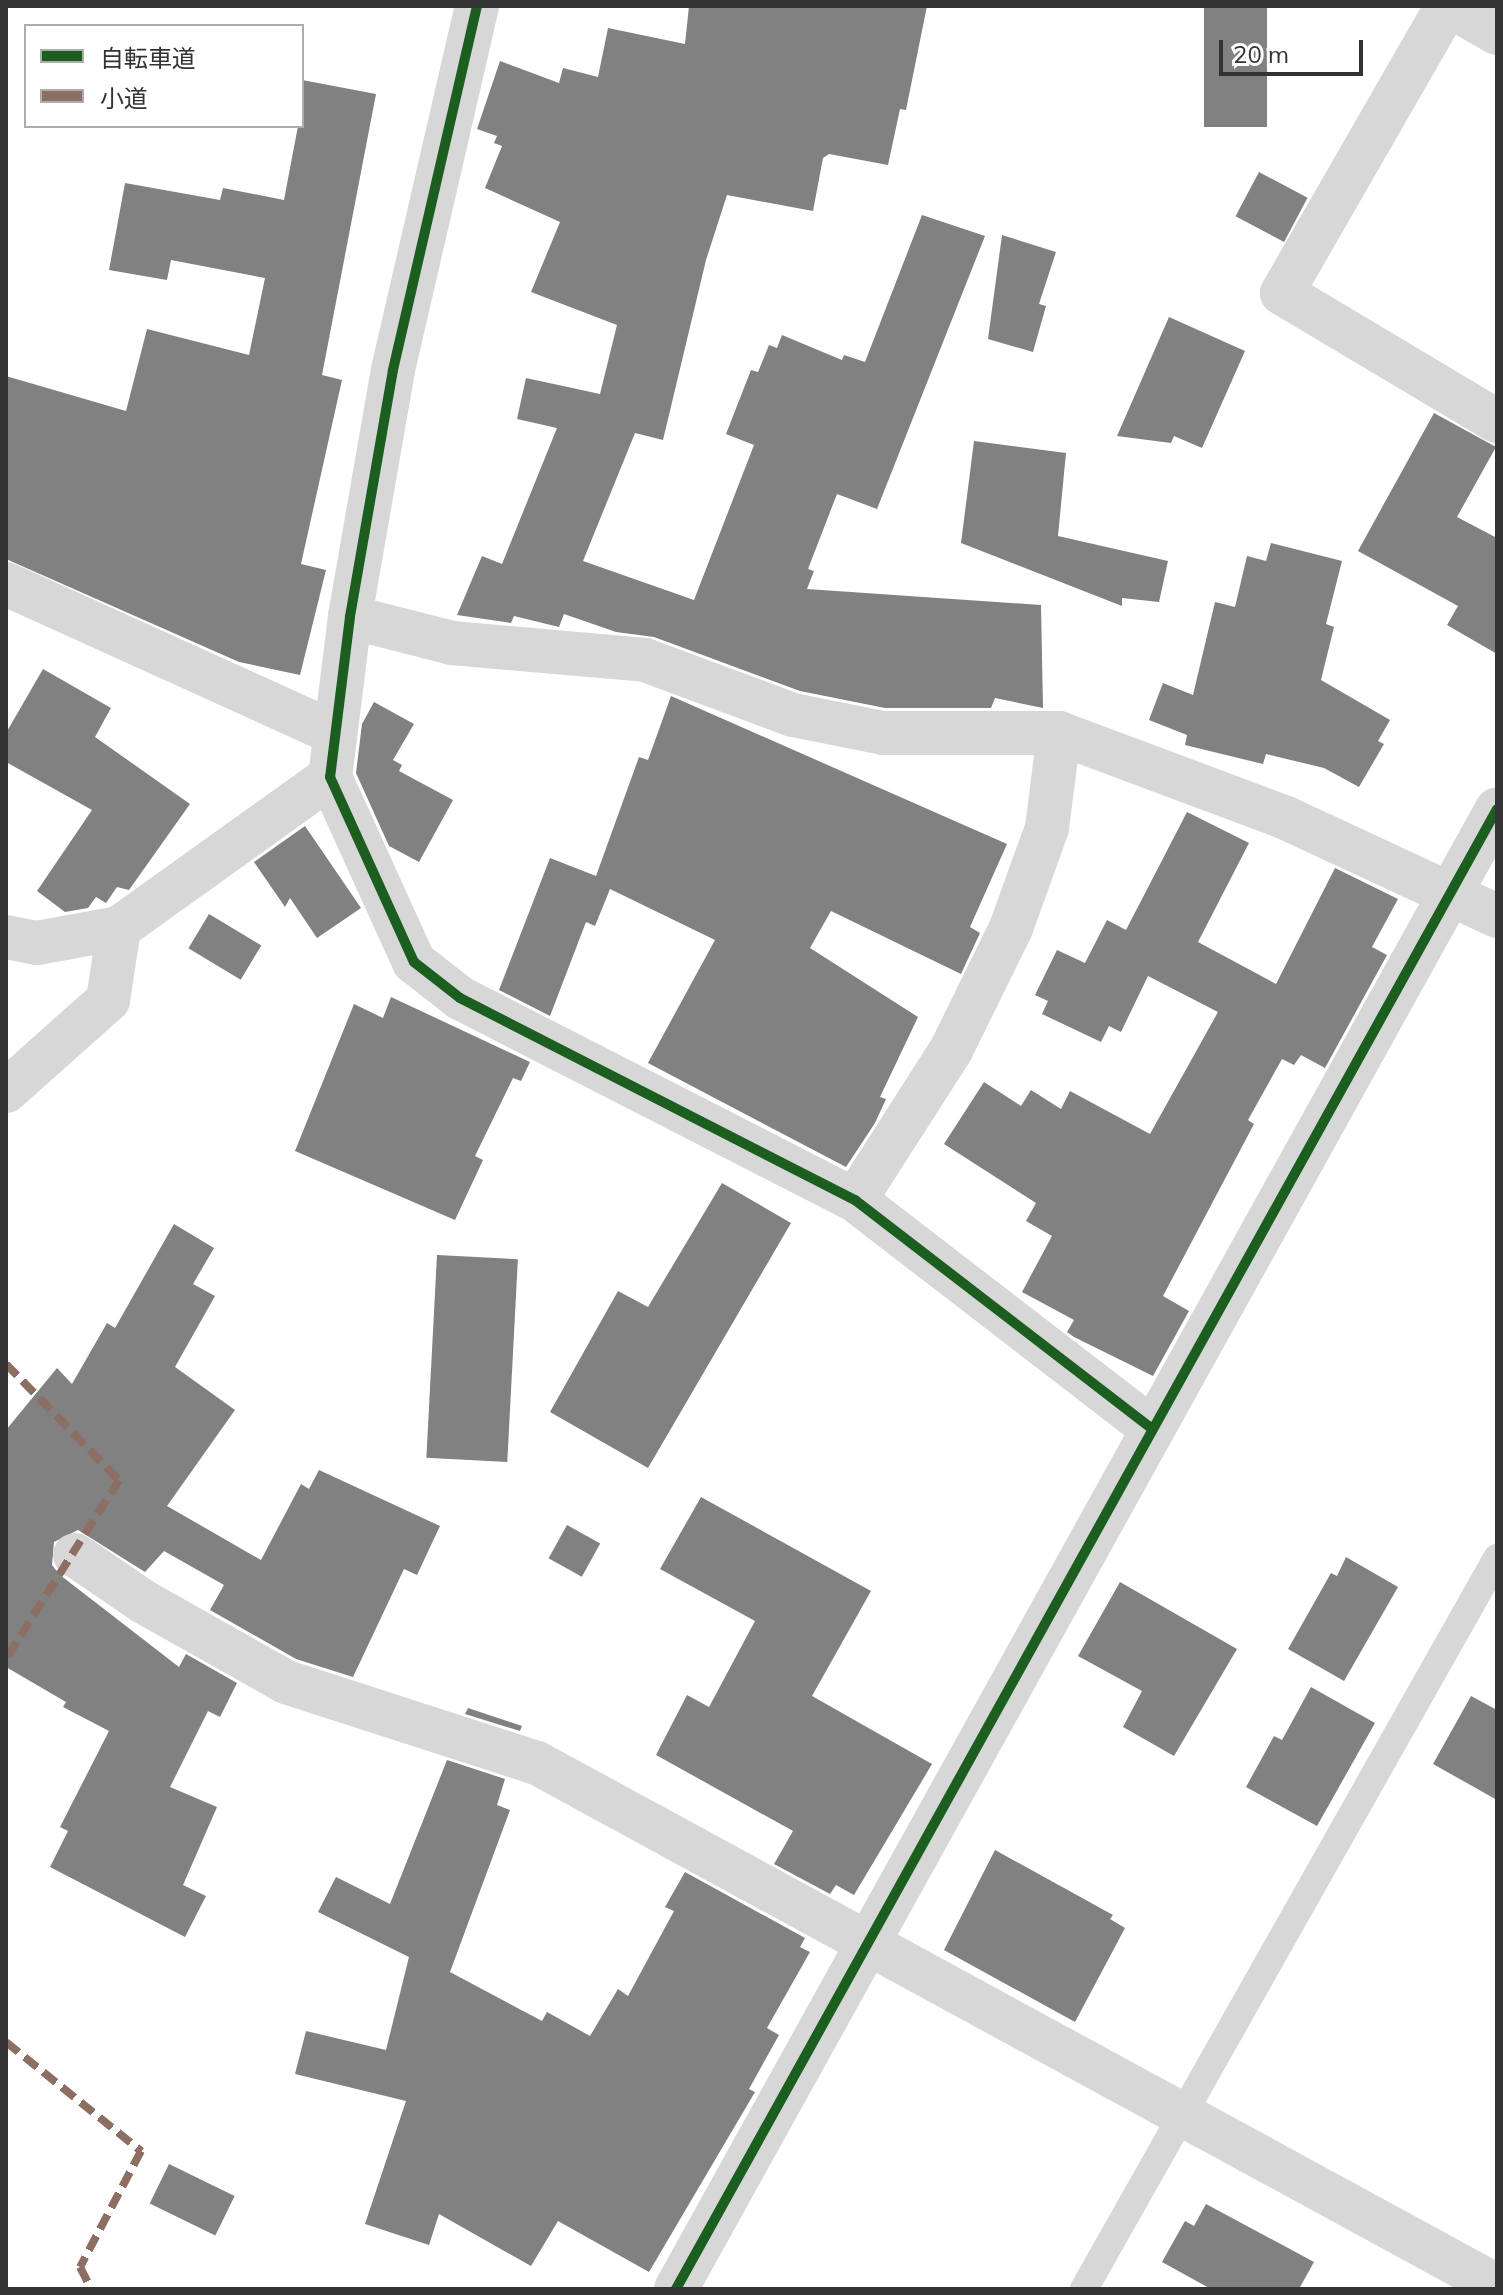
<!DOCTYPE html>
<html>
<head>
<meta charset="utf-8">
<style>
	body { margin:0 }
	#map { position:relative; width:1503px; height:2295px; overflow:hidden; background:#fff; font-family:Mulish,"Noto Sans JP",sans-serif }
	div>[style] { position:absolute }
	[style*='--x'] { left:calc(var(--x)*1px); top:calc(var(--y)*1px); width:calc(var(--w)*1px); rotate:calc(var(--a)*1deg) }
	.building>* { inset:0; background:#818181; transform-origin:0 0 }
	.lane>* { height:28px; margin:-14px; padding:0 14px; transform-origin:14px; border-radius:14px; background:#d7d7d7 }
	.street>* { height:44px; margin:-22px; padding:0 22px; transform-origin:22px; border-radius:22px; background:#d7d7d7 }
	.quiet>* { height:8px; margin-top:-4px; transform-origin:0; background:repeating-linear-gradient(90deg,#8d6e63 0 16px,transparent 0 24px) }
	.cycleway>* { height:10px; margin:-5px; padding:0 5px; transform-origin:5px; border-radius:5px; background:#1b5e20 }
	span { translate:-50% -50%; white-space:nowrap; text-align:center; line-height:1.15; -webkit-text-stroke:8px #fff; paint-order:stroke }
	.frame { position:absolute; inset:0; border:8px solid #333; pointer-events:none }
	.legend { position:absolute; left:24px; top:24px; width:280px; height:104px; box-sizing:border-box; background:#fff; border:2px solid #adadad; margin:0; padding:10px 14px; list-style:none; font-size:24px; color:#333 }
	.legend li { display:flex; align-items:center; gap:16px; height:40px }
	.legend b { width:40px; border:2px solid #adadad }
	.scale { position:absolute; left:1219px; top:40px; width:144px; height:36px; box-sizing:border-box; border:4px solid #333; border-top:0; padding-left:10px; font-size:24px; line-height:28px; white-space:nowrap; color:#333; -webkit-text-stroke:6px #fff; paint-order:stroke }
</style>
</head>
<body>
<div id="map">
	<div class="building">
		<i style="clip-path:polygon(689px 6px,927px 6px,906px 110px,900px 109px,888px 165px,829px 154px,823px 158px,813px 211px,727px 195px,706px 260px,663px 440px,635px 433px,583px 561px,694px 600px,754px 445px,726px 434px,751px 370px,758px 372px,769px 345px,777px 348px,782px 335px,842px 360px,844px 355px,865px 362px,922px 215px,985px 236px,877px 509px,837px 494px,808px 569px,814px 571px,807px 589px,1041px 605px,1043px 708px,995px 698px,991px 708px,885px 708px,800px 691px,654px 637px,616px 632px,564px 614px,559px 627px,514px 616px,511px 623px,457px 615px,482px 556px,502px 564px,557px 428px,517px 419px,526px 378px,600px 394px,617px 325px,531px 292px,560px 222px,485px 188px,502px 146px,494px 143px,497px 136px,477px 129px,500px 61px,559px 83px,563px 68px,598px 77px,608px 28px,685px 44px)"></i>
		<i style="left:1204px;top:6px;width:63px;height:121px"></i>
		<i style="clip-path:polygon(302px 80px,376px 94px,322px 375px,342px 380px,301px 564px,326px 570px,300px 675px,239px 662px,6px 559px,6px 376px,126px 411px,147px 329px,249px 355px,265px 278px,171px 260px,167px 280px,109px 270px,125px 183px,220px 200px,223px 188px,284px 200px,298px 126px,302px 126px)"></i>
		<i style="left:1259px;top:172px;width:55px;height:50px;rotate:28deg"></i>
		<i style="clip-path:polygon(1002px 235px,1056px 252px,1039px 304px,1046px 306px,1033px 352px,988px 339px)"></i>
		<i style="clip-path:polygon(1169px 317px,1245px 351px,1202px 448px,1174px 436px,1171px 443px,1117px 436px)"></i>
		<i style="clip-path:polygon(1434px 413px,1496px 447px,1457px 517px,1497px 538px,1497px 654px,1447px 625px,1458px 606px,1358px 551px)"></i>
		<i style="clip-path:polygon(974px 441px,1066px 453px,1058px 536px,1168px 561px,1159px 602px,1122px 598px,1122px 606px,961px 543px)"></i>
		<i style="clip-path:polygon(1271px 543px,1342px 561px,1326px 624px,1334px 627px,1321px 680px,1390px 720px,1378px 741px,1384px 744px,1359px 787px,1324px 768px,1266px 754px,1263px 764px,1185px 745px,1187px 735px,1149px 720px,1163px 683px,1193px 695px,1215px 602px,1235px 607px,1247px 556px,1266px 561px)"></i>
		<i style="clip-path:polygon(43px 669px,111px 708px,95px 737px,190px 804px,129px 890px,117px 887px,106px 903px,96px 897px,88px 908px,65px 912px,37px 891px,92px 810px,6px 762px,6px 733px)"></i>
		<i style="clip-path:polygon(671px 696px,1007px 844px,970px 927px,980px 933px,961px 974px,831px 911px,810px 948px,918px 1017px,880px 1097px,886px 1099px,875px 1123px,846px 1167px,648px 1063px,715px 940px,610px 889px,595px 926px,586px 922px,550px 1016px,499px 990px,550px 858px,596px 876px,639px 757px,648px 760px)"></i>
		<i style="clip-path:polygon(374px 702px,414px 724px,393px 760px,402px 765px,399px 771px,453px 800px,419px 862px,389px 846px,356px 773px,362px 724px)"></i>
		<i style="clip-path:polygon(1187px 812px,1249px 843px,1198px 942px,1276px 984px,1335px 868px,1398px 899px,1372px 947px,1387px 955px,1325px 1068px,1301px 1055px,1294px 1065px,1282px 1059px,1248px 1120px,1254px 1124px,1163px 1296px,1189px 1311px,1153px 1376px,1074px 1337px,1067px 1332px,1074px 1320px,1022px 1292px,1052px 1236px,1026px 1221px,1036px 1203px,944px 1144px,984px 1082px,1021px 1106px,1031px 1090px,1061px 1109px,1070px 1091px,1150px 1134px,1218px 1012px,1148px 976px,1121px 1032px,1109px 1026px,1101px 1042px,1042px 1014px,1048px 1001px,1035px 995px,1057px 950px,1085px 963px,1107px 920px,1126px 930px)"></i>
		<i style="clip-path:polygon(305px 826px,361px 908px,317px 938px,290px 898px,285px 907px,254px 862px)"></i>
		<i style="left:209px;top:914px;width:61px;height:40px;rotate:31deg"></i>
		<i style="clip-path:polygon(391px 997px,530px 1062px,521px 1081px,513px 1078px,475px 1156px,483px 1160px,455px 1220px,295px 1151px,354px 1004px,383px 1018px)"></i>
		<i style="clip-path:polygon(722px 1183px,791px 1223px,648px 1468px,550px 1412px,618px 1291px,648px 1307px)"></i>
		<i style="clip-path:polygon(174px 1224px,214px 1248px,193px 1284px,215px 1296px,175px 1367px,235px 1410px,167px 1506px,261px 1560px,301px 1484px,309px 1489px,319px 1470px,440px 1526px,417px 1575px,404px 1569px,353px 1677px,296px 1659px,210px 1610px,224px 1585px,164px 1551px,145px 1572px,78px 1530px,54px 1542px,52px 1565px,60px 1575px,179px 1667px,186px 1654px,237px 1683px,220px 1717px,208px 1711px,170px 1787px,217px 1807px,183px 1885px,206px 1896px,185px 1937px,50px 1867px,68px 1831px,60px 1827px,109px 1731px,63px 1707px,66px 1702px,6px 1667px,6px 1430px,57px 1368px,72px 1384px,107px 1323px,115px 1328px)"></i>
		<i style="left:437px;top:1255px;width:81px;height:203px;rotate:3deg"></i>
		<i style="clip-path:polygon(701px 1497px,871px 1591px,812px 1696px,932px 1764px,854px 1895px,836px 1885px,830px 1894px,774px 1864px,793px 1831px,656px 1755px,687px 1695px,709px 1707px,755px 1621px,660px 1569px)"></i>
		<i style="left:567px;top:1525px;width:38px;height:38px;rotate:29deg"></i>
		<i style="clip-path:polygon(1346px 1557px,1398px 1587px,1344px 1681px,1288px 1649px,1331px 1573px,1337px 1576px)"></i>
		<i style="clip-path:polygon(1120px 1582px,1237px 1649px,1174px 1756px,1123px 1727px,1142px 1691px,1078px 1656px)"></i>
		<i style="clip-path:polygon(1311px 1687px,1375px 1723px,1317px 1826px,1246px 1787px,1274px 1736px,1282px 1740px)"></i>
		<i style="clip-path:polygon(1471px 1696px,1497px 1710px,1497px 1800px,1433px 1764px)"></i>
		<i style="clip-path:polygon(468px 1708px,522px 1726px,520px 1731px,465px 1714px)"></i>
		<i style="clip-path:polygon(447px 1760px,505px 1779px,497px 1805px,510px 1810px,450px 1972px,542px 2021px,547px 2012px,590px 2036px,618px 1989px,628px 1996px,674px 1911px,665px 1907px,685px 1872px,805px 1938px,800px 1947px,810px 1952px,767px 2028px,779px 2035px,749px 2089px,755px 2092px,649px 2272px,558px 2221px,531px 2266px,439px 2214px,429px 2245px,365px 2224px,406px 2101px,295px 2074px,306px 2031px,386px 2050px,409px 1957px,318px 1912px,336px 1877px,390px 1904px)"></i>
		<i style="clip-path:polygon(995px 1850px,1113px 1915px,1110px 1919px,1125px 1928px,1075px 2022px,944px 1950px)"></i>
		<i style="left:169px;top:2164px;width:73px;height:44px;rotate:26deg"></i>
		<i style="clip-path:polygon(1206px 2204px,1314px 2262px,1299px 2289px,1211px 2289px,1162px 2262px,1185px 2221px,1194px 2226px)"></i>
	</div>
	<div class="lane">
		<i style="--x:1084;--y:2289;--w:840;--a:-60.53"></i>
	</div>
	<div class="street">
		<i style="--x:477;--y:6;--w:374;--a:103"></i>
		<i style="--x:393;--y:370;--w:251;--a:99.9"></i>
		<i style="--x:350;--y:617;--w:161;--a:97.1"></i>
		<i style="--x:330;--y:777;--w:203;--a:65.6"></i>
		<i style="--x:414;--y:962;--w:58;--a:38"></i>
		<i style="--x:460;--y:998;--w:444;--a:27.1"></i>
		<i style="--x:855;--y:1200;--w:372;--a:37.6"></i>
		<i style="--x:1447;--y:6;--w:331;--a:119.9"></i>
		<i style="--x:1282;--y:293;--w:250;--a:30.8"></i>
		<i style="--x:1450;--y:6;--w:54;--a:29.9"></i>
		<i style="--x:6;--y:584;--w:360;--a:24.4"></i>
		<i style="--x:350;--y:617;--w:105;--a:14.3"></i>
		<i style="--x:452;--y:643;--w:194;--a:5"></i>
		<i style="--x:645;--y:660;--w:158;--a:20.4"></i>
		<i style="--x:793;--y:715;--w:92;--a:11.3"></i>
		<i style="--x:883;--y:733;--w:176;--a:0"></i>
		<i style="--x:1059;--y:733;--w:242;--a:20.5"></i>
		<i style="--x:1286;--y:818;--w:233;--a:24.9"></i>
		<i style="--x:6;--y:937;--w:32;--a:11"></i>
		<i style="--x:37;--y:943;--w:83;--a:-10.4"></i>
		<i style="--x:119;--y:928;--w:259;--a:-35.6"></i>
		<i style="--x:6;--y:1091;--w:137;--a:-41.7"></i>
		<i style="--x:108;--y:1000;--w:73;--a:-81.3"></i>
		<i style="--x:855;--y:1200;--w:178;--a:-57.4"></i>
		<i style="--x:951;--y:1050;--w:136;--a:-63.8"></i>
		<i style="--x:1011;--y:928;--w:106;--a:-70.2"></i>
		<i style="--x:1047;--y:828;--w:96;--a:-82.8"></i>
		<i style="--x:75;--y:1555;--w:83;--a:34.3"></i>
		<i style="--x:144;--y:1602;--w:163;--a:29.4"></i>
		<i style="--x:286;--y:1682;--w:264;--a:17.9"></i>
		<i style="--x:537;--y:1763;--w:1093;--a:28.58"></i>
		<i style="--x:676;--y:2289;--w:1692;--a:-60.98"></i>
	</div>
	<div class="quiet">
		<i style="--x:6;--y:1364;--w:162;--a:45.8"></i>
		<i style="--x:119;--y:1480;--w:212;--a:122.3"></i>
		<i style="--x:6;--y:2042;--w:174;--a:38.9"></i>
		<i style="--x:141;--y:2151;--w:131;--a:117.7"></i>
		<i style="--x:80;--y:2267;--w:25;--a:63"></i>
	</div>
	<div class="cycleway">
		<i style="--x:477;--y:6;--w:374;--a:103"></i>
		<i style="--x:393;--y:370;--w:251;--a:99.9"></i>
		<i style="--x:350;--y:617;--w:161;--a:97.1"></i>
		<i style="--x:330;--y:777;--w:203;--a:65.6"></i>
		<i style="--x:414;--y:962;--w:58;--a:38"></i>
		<i style="--x:460;--y:998;--w:444;--a:27.1"></i>
		<i style="--x:855;--y:1200;--w:372;--a:37.6"></i>
		<i style="--x:676;--y:2289;--w:1692;--a:-60.98"></i>
	</div>
	<div class="frame"></div>
	<ul class="legend">
	<li><b style="height:10px;background:#1b5e20"></b>自転車道</li>
	<li><b style="height:10px;background:#8d6e63"></b>小道</li>
	</ul>
	<div class="scale">20 m</div>
</div>
</body>
</html>
